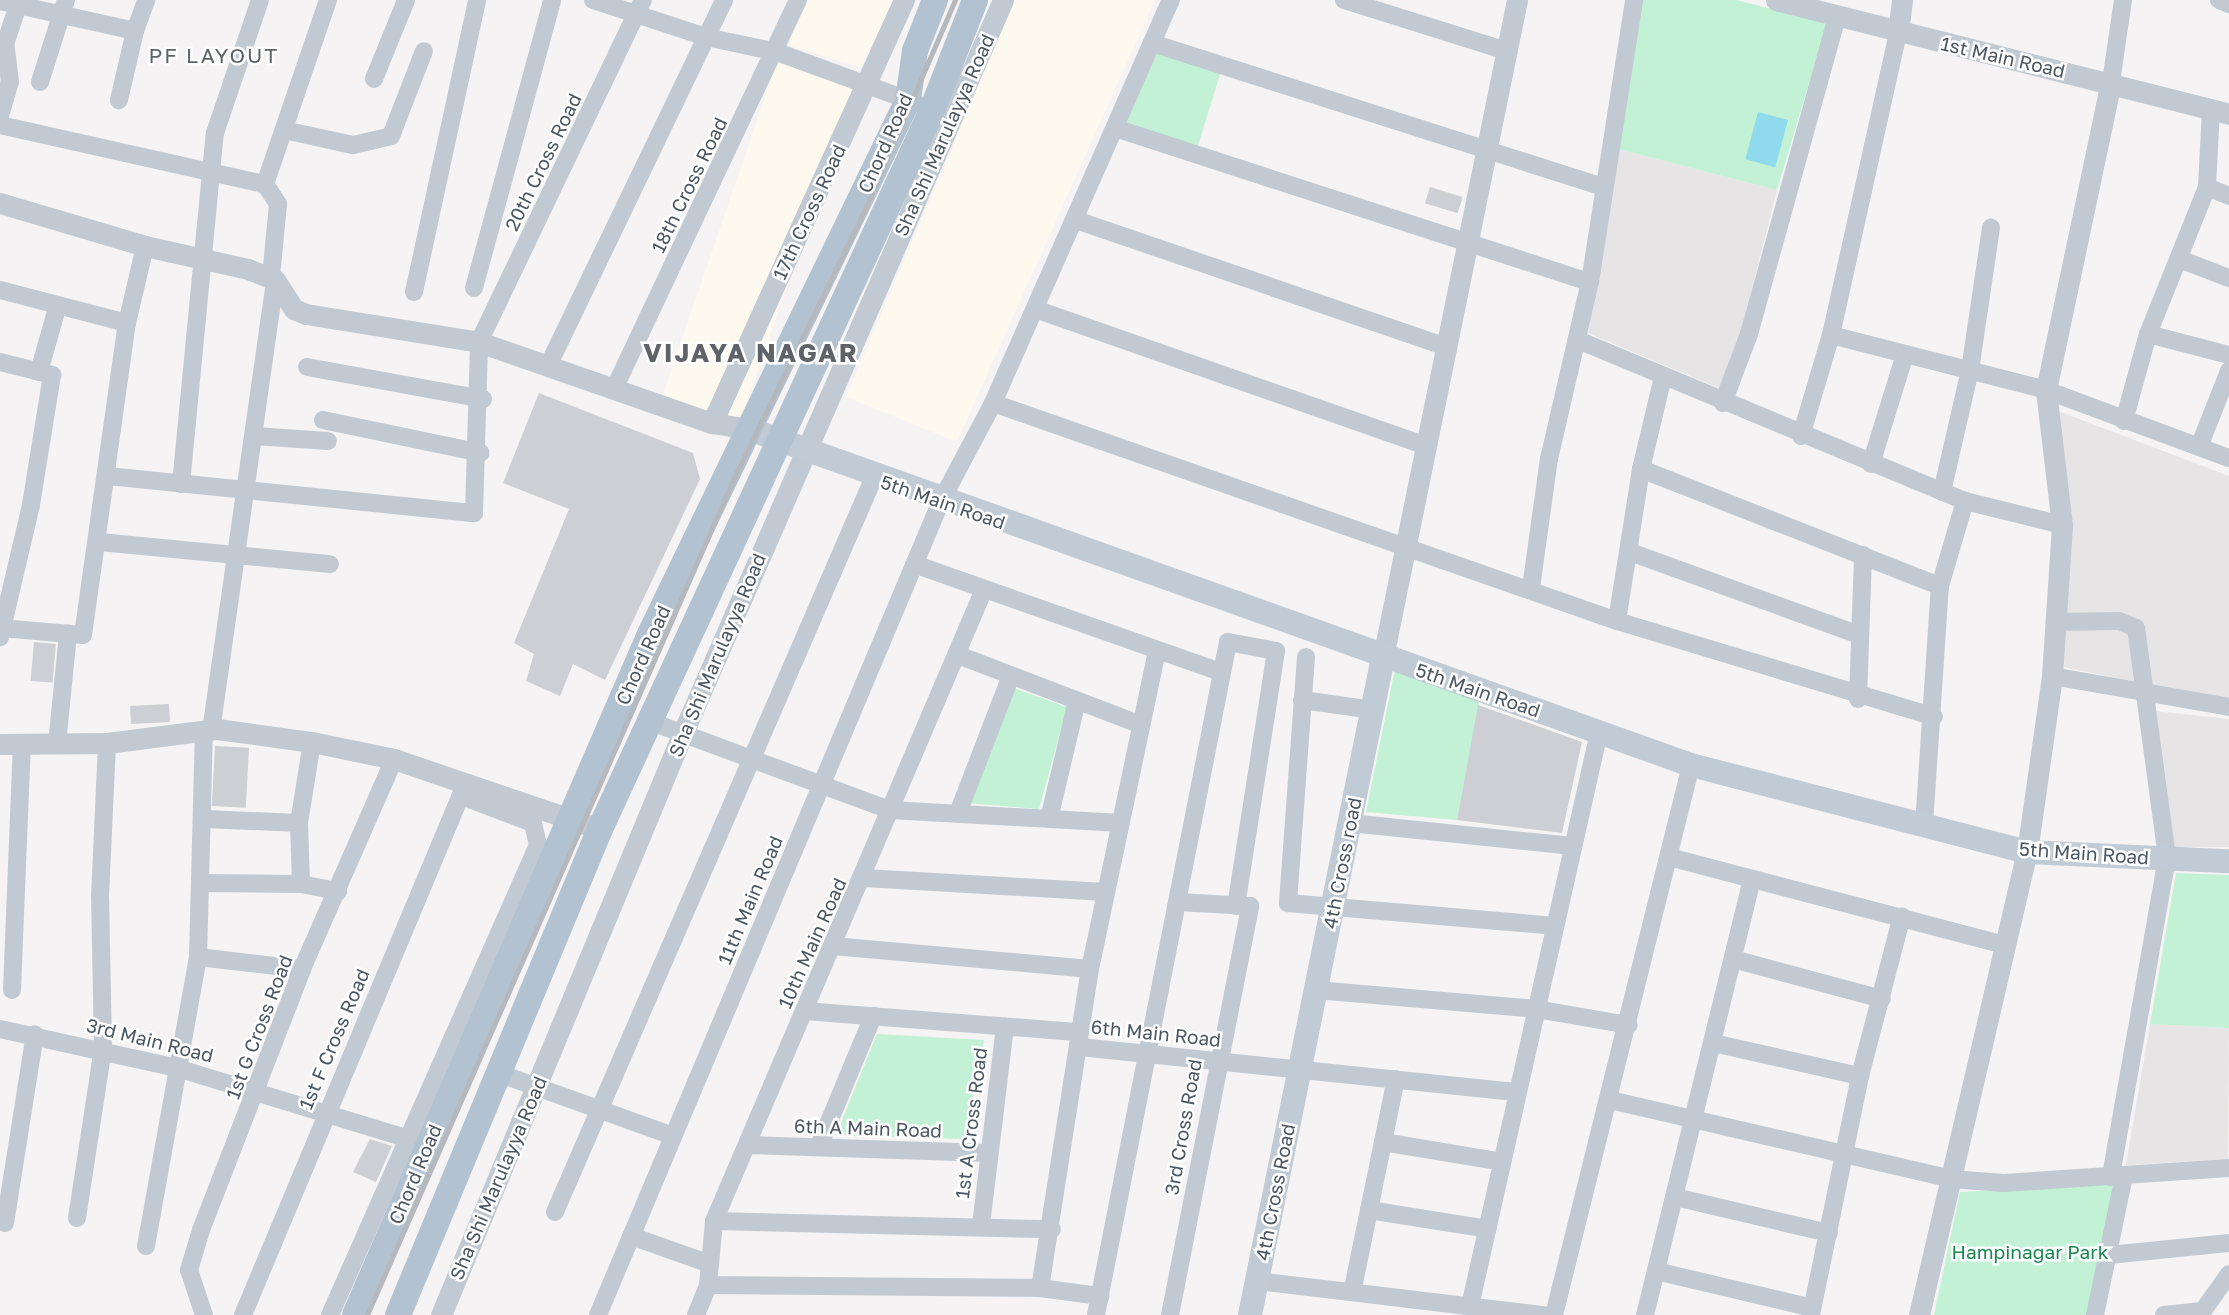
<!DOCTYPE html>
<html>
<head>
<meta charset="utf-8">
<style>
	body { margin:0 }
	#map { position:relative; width:2229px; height:1315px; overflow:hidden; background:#f5f3f3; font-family:"Golos Text",sans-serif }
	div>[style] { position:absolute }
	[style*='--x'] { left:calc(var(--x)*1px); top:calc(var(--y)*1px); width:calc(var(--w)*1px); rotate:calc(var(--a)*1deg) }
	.commercial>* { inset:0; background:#fdf9ef; transform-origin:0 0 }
	.education>* { inset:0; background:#e6e4e5 }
	.green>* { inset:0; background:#c3f1d5 }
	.water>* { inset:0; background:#90daee; transform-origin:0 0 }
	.building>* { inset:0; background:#cdcfd5; transform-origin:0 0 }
	.minor>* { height:18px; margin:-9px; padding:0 9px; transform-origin:9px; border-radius:9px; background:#c1cad2 }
	.tertiary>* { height:21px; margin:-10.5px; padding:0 10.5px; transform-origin:10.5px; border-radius:10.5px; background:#c1cad2 }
	.secondary>* { height:24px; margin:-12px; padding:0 12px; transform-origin:12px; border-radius:12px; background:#c1cbd6 }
	.primary>* { height:26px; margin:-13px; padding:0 13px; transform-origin:13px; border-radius:13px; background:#b3c2d1 }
	.rail>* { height:4.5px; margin:-2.25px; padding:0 2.25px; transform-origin:2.25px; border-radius:2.25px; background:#b5b8bd }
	span { translate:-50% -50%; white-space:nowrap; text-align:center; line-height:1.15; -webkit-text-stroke:5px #fff; paint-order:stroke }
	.street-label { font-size:19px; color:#4a5661 }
	.park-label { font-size:19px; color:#17864f }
	.neighbourhood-label { font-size:21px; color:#5f6368; letter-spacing:2px }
	.district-label { font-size:26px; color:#5f6368; font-weight:700; letter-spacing:2px }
</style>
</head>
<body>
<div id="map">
	<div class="commercial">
		<i style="clip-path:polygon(807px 0,895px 0,864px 68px,789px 46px)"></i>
		<i style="clip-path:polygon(1015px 0,1155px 0,957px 442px,846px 397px)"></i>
		<i style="left:779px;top:57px;width:82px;height:358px;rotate:19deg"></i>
	</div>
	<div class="education">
		<i style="clip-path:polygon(1618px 149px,1777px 190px,1726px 391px,1588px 333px)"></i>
		<i style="clip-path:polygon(2058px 411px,2229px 476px,2229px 701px,2064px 667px,2069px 525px)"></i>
		<i style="clip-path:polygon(2154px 711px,2229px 719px,2229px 847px,2170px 847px)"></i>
		<i style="clip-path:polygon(2150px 1024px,2229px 1028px,2228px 1159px,2126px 1165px)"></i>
	</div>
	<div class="green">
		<i style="clip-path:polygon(1640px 0,1736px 0,1827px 23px,1777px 190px,1618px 149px)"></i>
		<i style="clip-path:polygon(1158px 52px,1221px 71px,1196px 152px,1123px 128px)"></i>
		<i style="clip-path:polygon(1395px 669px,1479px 701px,1457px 820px,1366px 812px)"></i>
		<i style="clip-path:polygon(1010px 687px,1067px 707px,1039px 809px,966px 803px)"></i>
		<i style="clip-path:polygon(2176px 873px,2229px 875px,2229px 1028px,2150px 1024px)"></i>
		<i style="clip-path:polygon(877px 1034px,984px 1040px,965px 1139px,836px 1135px)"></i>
		<i style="clip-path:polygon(2120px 1183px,2089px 1315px,1934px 1315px,1960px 1192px)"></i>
	</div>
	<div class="water">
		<i style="left:1758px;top:112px;width:31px;height:49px;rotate:15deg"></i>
	</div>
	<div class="building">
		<i style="left:1430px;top:187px;width:34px;height:17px;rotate:17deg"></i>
		<i style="clip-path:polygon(539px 393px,693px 453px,700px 479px,605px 680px,573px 664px,560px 696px,526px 681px,534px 654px,514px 643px,569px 509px,503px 483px)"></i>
		<i style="left:34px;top:642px;width:22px;height:39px;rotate:5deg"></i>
		<i style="left:169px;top:704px;width:18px;height:39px;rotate:87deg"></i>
		<i style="clip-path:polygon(1478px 705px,1582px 742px,1562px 833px,1457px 820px)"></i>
		<i style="left:215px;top:746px;width:34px;height:60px;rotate:3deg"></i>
		<i style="clip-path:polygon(370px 1139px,392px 1146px,376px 1182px,353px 1172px)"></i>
	</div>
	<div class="minor">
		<i style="--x:593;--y:0;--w:119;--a:18.1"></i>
		<i style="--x:706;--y:37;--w:73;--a:11.9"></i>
		<i style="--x:777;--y:52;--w:148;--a:20.1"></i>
		<i style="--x:1344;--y:0;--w:171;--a:17.4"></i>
		<i style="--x:2219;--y:0;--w:11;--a:22"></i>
		<i style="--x:0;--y:1;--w:138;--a:12.5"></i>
		<i style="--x:135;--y:31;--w:71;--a:103.1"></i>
		<i style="--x:135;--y:31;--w:33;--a:-70"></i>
		<i style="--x:1152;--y:43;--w:472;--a:17.7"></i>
		<i style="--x:374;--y:79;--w:85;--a:-67.9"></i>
		<i style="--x:40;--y:82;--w:86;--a:-72.4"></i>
		<i style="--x:2111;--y:82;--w:83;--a:-81.7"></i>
		<i style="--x:0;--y:116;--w:35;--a:-74"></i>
		<i style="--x:10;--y:82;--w:38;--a:-97"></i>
		<i style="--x:5;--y:44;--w:46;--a:-71.2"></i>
		<i style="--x:0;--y:125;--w:271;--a:12.6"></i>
		<i style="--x:265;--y:184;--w:24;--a:57"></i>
		<i style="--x:278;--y:204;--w:73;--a:95.5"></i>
		<i style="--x:1115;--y:128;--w:499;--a:18"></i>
		<i style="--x:284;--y:130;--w:71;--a:12.3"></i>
		<i style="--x:353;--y:145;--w:39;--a:-13"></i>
		<i style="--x:391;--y:136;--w:91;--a:-68.8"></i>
		<i style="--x:265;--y:184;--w:194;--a:-71.1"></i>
		<i style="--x:2207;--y:187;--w:24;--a:22"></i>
		<i style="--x:1076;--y:220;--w:391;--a:18.9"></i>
		<i style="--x:2182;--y:260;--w:50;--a:21"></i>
		<i style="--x:474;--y:288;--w:298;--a:-74.8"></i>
		<i style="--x:0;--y:290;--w:131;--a:14.6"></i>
		<i style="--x:414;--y:292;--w:299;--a:-77.8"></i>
		<i style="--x:1035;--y:309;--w:414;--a:19.3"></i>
		<i style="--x:2148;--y:334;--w:84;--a:14.5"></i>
		<i style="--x:1831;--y:335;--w:222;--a:14.3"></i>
		<i style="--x:2046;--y:390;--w:195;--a:20.4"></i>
		<i style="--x:1578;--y:340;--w:419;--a:22.6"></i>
		<i style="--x:1965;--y:501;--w:100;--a:13.9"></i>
		<i style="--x:0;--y:362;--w:54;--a:14"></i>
		<i style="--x:52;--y:375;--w:132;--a:99.2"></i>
		<i style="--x:31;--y:505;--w:136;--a:103.2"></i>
		<i style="--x:549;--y:364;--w:404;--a:-64.3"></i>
		<i style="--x:307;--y:367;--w:179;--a:10.3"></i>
		<i style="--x:39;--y:372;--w:66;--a:-74.3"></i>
		<i style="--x:615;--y:387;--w:428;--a:-64.7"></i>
		<i style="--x:993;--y:403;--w:661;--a:19.26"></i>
		<i style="--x:1617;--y:621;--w:331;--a:16.8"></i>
		<i style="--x:1723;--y:403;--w:74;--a:-69.4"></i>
		<i style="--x:1749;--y:334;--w:330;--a:-74.5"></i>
		<i style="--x:323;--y:420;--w:161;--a:11.8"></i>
		<i style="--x:2124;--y:421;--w:90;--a:-74.6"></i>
		<i style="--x:2148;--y:334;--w:158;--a:-68.1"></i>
		<i style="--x:2207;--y:187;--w:78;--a:-87.1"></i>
		<i style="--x:255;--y:436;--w:73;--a:3.9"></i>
		<i style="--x:1801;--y:436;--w:105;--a:-73.5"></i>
		<i style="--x:1831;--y:335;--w:309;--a:-77.5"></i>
		<i style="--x:2199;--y:447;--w:82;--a:-68.5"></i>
		<i style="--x:1871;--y:464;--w:115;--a:-72.8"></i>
		<i style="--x:1641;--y:469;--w:321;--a:21.4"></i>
		<i style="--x:108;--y:476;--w:368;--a:5.8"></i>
		<i style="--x:474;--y:513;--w:171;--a:-88.3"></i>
		<i style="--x:479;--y:342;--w:379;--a:-64.4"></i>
		<i style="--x:181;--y:484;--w:353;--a:-84.5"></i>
		<i style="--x:215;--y:133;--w:140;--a:-71.3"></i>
		<i style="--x:1942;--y:492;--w:125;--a:-77.1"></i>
		<i style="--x:1970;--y:370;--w:144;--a:-81.6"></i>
		<i style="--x:100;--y:542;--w:231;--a:5.5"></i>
		<i style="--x:1630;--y:552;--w:241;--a:19.9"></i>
		<i style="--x:914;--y:564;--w:325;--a:19.4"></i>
		<i style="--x:1531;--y:588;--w:130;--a:-82.1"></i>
		<i style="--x:1549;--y:459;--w:182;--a:-77"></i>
		<i style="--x:1590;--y:282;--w:285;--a:-81.1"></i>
		<i style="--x:1617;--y:621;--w:154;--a:-81"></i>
		<i style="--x:1641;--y:469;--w:95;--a:-76.6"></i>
		<i style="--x:2056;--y:622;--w:63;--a:-0.9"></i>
		<i style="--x:2119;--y:621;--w:18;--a:22"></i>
		<i style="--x:2136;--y:628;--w:232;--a:82.3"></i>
		<i style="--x:2167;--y:858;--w:324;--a:100"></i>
		<i style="--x:0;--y:628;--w:83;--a:4.8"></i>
		<i style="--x:83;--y:635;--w:315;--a:-82"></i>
		<i style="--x:127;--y:323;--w:79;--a:-76.8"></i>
		<i style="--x:958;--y:655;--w:196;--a:20.9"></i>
		<i style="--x:1306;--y:657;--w:247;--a:94.2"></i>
		<i style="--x:1288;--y:903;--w:268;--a:4.9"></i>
		<i style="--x:2052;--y:676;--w:180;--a:9.9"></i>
		<i style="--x:1858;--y:699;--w:144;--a:-88"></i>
		<i style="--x:1302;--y:700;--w:72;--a:8"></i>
		<i style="--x:649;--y:721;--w:257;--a:20.3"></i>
		<i style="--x:890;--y:810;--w:231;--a:3.2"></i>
		<i style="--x:211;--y:731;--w:456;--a:-81.9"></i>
		<i style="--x:57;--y:744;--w:111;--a:-84.3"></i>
		<i style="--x:958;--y:813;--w:147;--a:-68.9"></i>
		<i style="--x:205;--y:819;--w:94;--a:2.4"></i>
		<i style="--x:299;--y:823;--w:61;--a:88.1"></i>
		<i style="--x:301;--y:884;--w:38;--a:11"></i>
		<i style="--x:1049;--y:819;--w:121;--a:-76.7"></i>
		<i style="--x:299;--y:823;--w:82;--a:-80.9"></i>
		<i style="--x:1350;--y:823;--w:224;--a:5.9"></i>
		<i style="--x:1924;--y:825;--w:240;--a:-86.2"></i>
		<i style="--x:1940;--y:586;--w:89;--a:-73.6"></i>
		<i style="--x:1669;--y:857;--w:347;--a:14.7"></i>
		<i style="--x:864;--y:878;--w:242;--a:3.3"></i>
		<i style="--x:200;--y:883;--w:101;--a:0.6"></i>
		<i style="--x:833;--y:946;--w:258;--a:5.1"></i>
		<i style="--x:198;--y:957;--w:105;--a:6.6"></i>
		<i style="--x:1733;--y:959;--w:154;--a:15"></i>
		<i style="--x:12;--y:990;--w:246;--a:-87.7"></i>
		<i style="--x:1316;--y:990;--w:221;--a:4.9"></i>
		<i style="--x:1536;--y:1009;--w:94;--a:9.8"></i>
		<i style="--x:804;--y:1011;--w:276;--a:4.4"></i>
		<i style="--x:0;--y:1029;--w:181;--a:12.4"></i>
		<i style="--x:177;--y:1068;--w:243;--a:17"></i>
		<i style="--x:1713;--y:1043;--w:151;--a:12.7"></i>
		<i style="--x:1080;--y:1047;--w:440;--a:5.9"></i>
		<i style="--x:498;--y:1073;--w:186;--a:19.8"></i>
		<i style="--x:1610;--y:1100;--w:350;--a:13"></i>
		<i style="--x:1951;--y:1179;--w:53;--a:4.3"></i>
		<i style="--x:2004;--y:1183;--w:225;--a:-3.8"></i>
		<i style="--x:1383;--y:1142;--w:121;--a:9.5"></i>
		<i style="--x:747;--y:1145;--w:240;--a:1.9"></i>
		<i style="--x:819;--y:1146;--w:141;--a:-67.4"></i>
		<i style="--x:1675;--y:1197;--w:158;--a:13.2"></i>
		<i style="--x:1369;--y:1210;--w:120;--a:9.1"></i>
		<i style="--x:555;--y:1212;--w:801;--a:-66.54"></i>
		<i style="--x:77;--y:1218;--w:171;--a:-81.3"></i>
		<i style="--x:103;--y:1049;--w:152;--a:-91.1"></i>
		<i style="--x:100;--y:897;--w:154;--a:-87.4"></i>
		<i style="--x:714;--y:1221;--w:338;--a:1.4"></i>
		<i style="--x:5;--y:1223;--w:191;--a:-81"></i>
		<i style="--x:981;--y:1225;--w:200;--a:-83.1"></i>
		<i style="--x:631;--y:1236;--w:84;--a:19.5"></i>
		<i style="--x:146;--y:1246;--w:294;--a:-79.8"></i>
		<i style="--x:198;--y:957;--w:225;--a:-88.5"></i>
		<i style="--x:2109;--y:1255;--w:121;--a:-5.7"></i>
		<i style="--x:1656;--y:1271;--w:160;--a:13.3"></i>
		<i style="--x:1257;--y:1281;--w:289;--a:6.8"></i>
		<i style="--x:708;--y:1285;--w:332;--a:0.5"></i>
		<i style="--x:1040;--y:1288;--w:61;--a:7.6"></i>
		<i style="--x:1040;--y:1288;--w:323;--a:-81.1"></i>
		<i style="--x:1090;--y:969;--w:324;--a:-78.1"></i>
		<i style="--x:1353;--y:1288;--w:213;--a:-78.4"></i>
		<i style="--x:1470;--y:1306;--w:588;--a:-77.33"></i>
		<i style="--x:204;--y:1315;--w:47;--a:-108.4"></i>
		<i style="--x:189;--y:1270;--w:42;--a:-73.3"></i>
		<i style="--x:201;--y:1230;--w:280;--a:-68.8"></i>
		<i style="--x:302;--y:969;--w:229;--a:-66.3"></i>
		<i style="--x:243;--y:1315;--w:575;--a:-67.27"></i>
		<i style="--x:330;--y:1315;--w:514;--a:-66.13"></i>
		<i style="--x:538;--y:845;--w:23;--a:-103"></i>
		<i style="--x:533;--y:823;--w:77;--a:-159.4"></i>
		<i style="--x:598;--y:1315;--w:883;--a:-67.15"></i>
		<i style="--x:941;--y:501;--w:111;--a:-62"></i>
		<i style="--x:993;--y:403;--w:441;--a:-66.2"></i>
		<i style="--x:696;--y:1315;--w:32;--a:-68"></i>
		<i style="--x:708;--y:1285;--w:64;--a:-84.6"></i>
		<i style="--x:714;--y:1221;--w:684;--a:-66.85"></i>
		<i style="--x:1096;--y:1315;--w:686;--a:-78.9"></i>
		<i style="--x:1228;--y:642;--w:49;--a:10.6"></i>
		<i style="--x:1276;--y:651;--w:258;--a:98.9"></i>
		<i style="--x:1170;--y:1315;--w:417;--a:-78.9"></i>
		<i style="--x:1250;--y:906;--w:73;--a:-176.9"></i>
		<i style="--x:1554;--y:1315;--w:567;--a:-76.01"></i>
		<i style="--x:1645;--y:1315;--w:449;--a:-76.2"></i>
		<i style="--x:1811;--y:1315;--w:244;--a:-78.4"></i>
		<i style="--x:1860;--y:1076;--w:165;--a:-75.3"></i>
		<i style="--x:2095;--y:1315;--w:142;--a:-78.2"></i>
		<i style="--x:2164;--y:1315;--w:38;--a:-6"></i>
		<i style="--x:2200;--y:1315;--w:50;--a:-54.7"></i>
	</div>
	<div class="tertiary">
		<i style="--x:1776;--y:0;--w:467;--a:14.1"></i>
		<i style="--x:1898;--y:33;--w:33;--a:-83"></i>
		<i style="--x:0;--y:203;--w:151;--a:16.5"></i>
		<i style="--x:145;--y:246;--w:106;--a:12.6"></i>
		<i style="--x:248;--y:269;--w:29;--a:22"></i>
		<i style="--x:275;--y:280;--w:35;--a:57"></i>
		<i style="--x:294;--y:309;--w:13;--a:23"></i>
		<i style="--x:306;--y:314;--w:175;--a:9.2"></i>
		<i style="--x:479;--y:342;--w:247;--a:19.2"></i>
		<i style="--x:712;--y:423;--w:37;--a:9"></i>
		<i style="--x:712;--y:423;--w:465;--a:-65.6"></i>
		<i style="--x:1383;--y:657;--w:671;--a:-78.47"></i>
		<i style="--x:0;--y:744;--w:107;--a:-0.5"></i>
		<i style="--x:107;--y:743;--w:111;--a:-7.3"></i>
		<i style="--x:217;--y:729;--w:96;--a:7.8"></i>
		<i style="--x:312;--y:742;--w:84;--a:11.7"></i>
		<i style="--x:394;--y:759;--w:218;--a:18.8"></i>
		<i style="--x:441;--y:1315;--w:628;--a:-67.44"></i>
		<i style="--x:682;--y:735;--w:802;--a:-66.41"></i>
		<i style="--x:1919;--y:1315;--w:475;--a:-76.9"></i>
		<i style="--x:2027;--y:852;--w:178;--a:-81.9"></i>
		<i style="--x:2052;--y:676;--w:151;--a:-86.2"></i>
		<i style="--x:2062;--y:525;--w:136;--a:-96.8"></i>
		<i style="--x:2046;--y:390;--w:315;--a:-78.1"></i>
	</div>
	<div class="secondary">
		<i style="--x:749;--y:429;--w:1000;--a:19.63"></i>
		<i style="--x:1691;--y:765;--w:347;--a:14.5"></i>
		<i style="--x:2027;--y:852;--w:202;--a:2.6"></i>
		<i style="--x:1250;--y:1315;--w:671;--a:-78.57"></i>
	</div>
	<div class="primary">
		<i style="--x:355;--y:1315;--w:742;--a:-66.58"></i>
		<i style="--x:650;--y:634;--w:593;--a:-64.21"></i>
		<i style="--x:908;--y:100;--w:49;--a:-81.9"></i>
		<i style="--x:915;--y:51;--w:55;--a:-68.6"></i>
		<i style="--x:398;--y:1315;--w:526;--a:-67.43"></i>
		<i style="--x:600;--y:829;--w:792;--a:-65.21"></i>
		<i style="--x:932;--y:110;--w:118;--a:-68.6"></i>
	</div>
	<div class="rail">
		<i style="--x:367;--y:1315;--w:914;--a:-66.32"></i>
		<i style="--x:734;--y:478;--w:299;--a:-64"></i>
		<i style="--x:865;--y:209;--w:228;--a:-66.7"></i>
	</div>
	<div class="street-label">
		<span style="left:2003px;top:57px;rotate:13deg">1st Main Road</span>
		<span style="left:944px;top:135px;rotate:-66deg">Sha Shi Marulayya Road</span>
		<span style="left:885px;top:143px;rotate:-66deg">Chord Road</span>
		<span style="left:543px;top:162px;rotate:-64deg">20th Cross Road</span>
		<span style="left:689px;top:185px;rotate:-64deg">18th Cross Road</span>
		<span style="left:809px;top:212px;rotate:-65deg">17th Cross Road</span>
		<span style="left:943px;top:502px;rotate:19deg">5th Main Road</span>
		<span style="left:643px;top:655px;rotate:-66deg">Chord Road</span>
		<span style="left:717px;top:655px;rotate:-67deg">Sha Shi Marulayya Road</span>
		<span style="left:1478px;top:690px;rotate:19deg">5th Main Road</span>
		<span style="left:2084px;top:853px;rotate:4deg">5th Main Road</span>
		<span style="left:1342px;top:863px;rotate:-79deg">4th Cross road</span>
		<span style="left:750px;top:900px;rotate:-67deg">11th Main Road</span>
		<span style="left:812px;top:943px;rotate:-66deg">10th Main Road</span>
		<span style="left:259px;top:1027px;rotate:-69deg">1st G Cross Road</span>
		<span style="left:1156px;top:1033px;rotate:6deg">6th Main Road</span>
		<span style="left:334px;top:1039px;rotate:-67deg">1st F Cross Road</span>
		<span style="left:150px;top:1040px;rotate:14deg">3rd Main Road</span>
		<span style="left:971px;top:1123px;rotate:-83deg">1st A Cross Road</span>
		<span style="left:1183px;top:1127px;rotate:-80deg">3rd Cross Road</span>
		<span style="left:868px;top:1128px;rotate:2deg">6th A Main Road</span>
		<span style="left:415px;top:1174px;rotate:-67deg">Chord Road</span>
		<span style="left:498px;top:1178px;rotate:-67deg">Sha Shi Marulayya Road</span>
		<span style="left:1275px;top:1192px;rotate:-79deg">4th Cross Road</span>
	</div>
	<div class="park-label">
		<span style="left:2030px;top:1252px">Hampinagar Park</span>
	</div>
	<div class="neighbourhood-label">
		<span style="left:214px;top:55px">PF LAYOUT</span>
	</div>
	<div class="district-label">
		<span style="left:751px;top:353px">VIJAYA NAGAR</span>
	</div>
</div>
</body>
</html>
